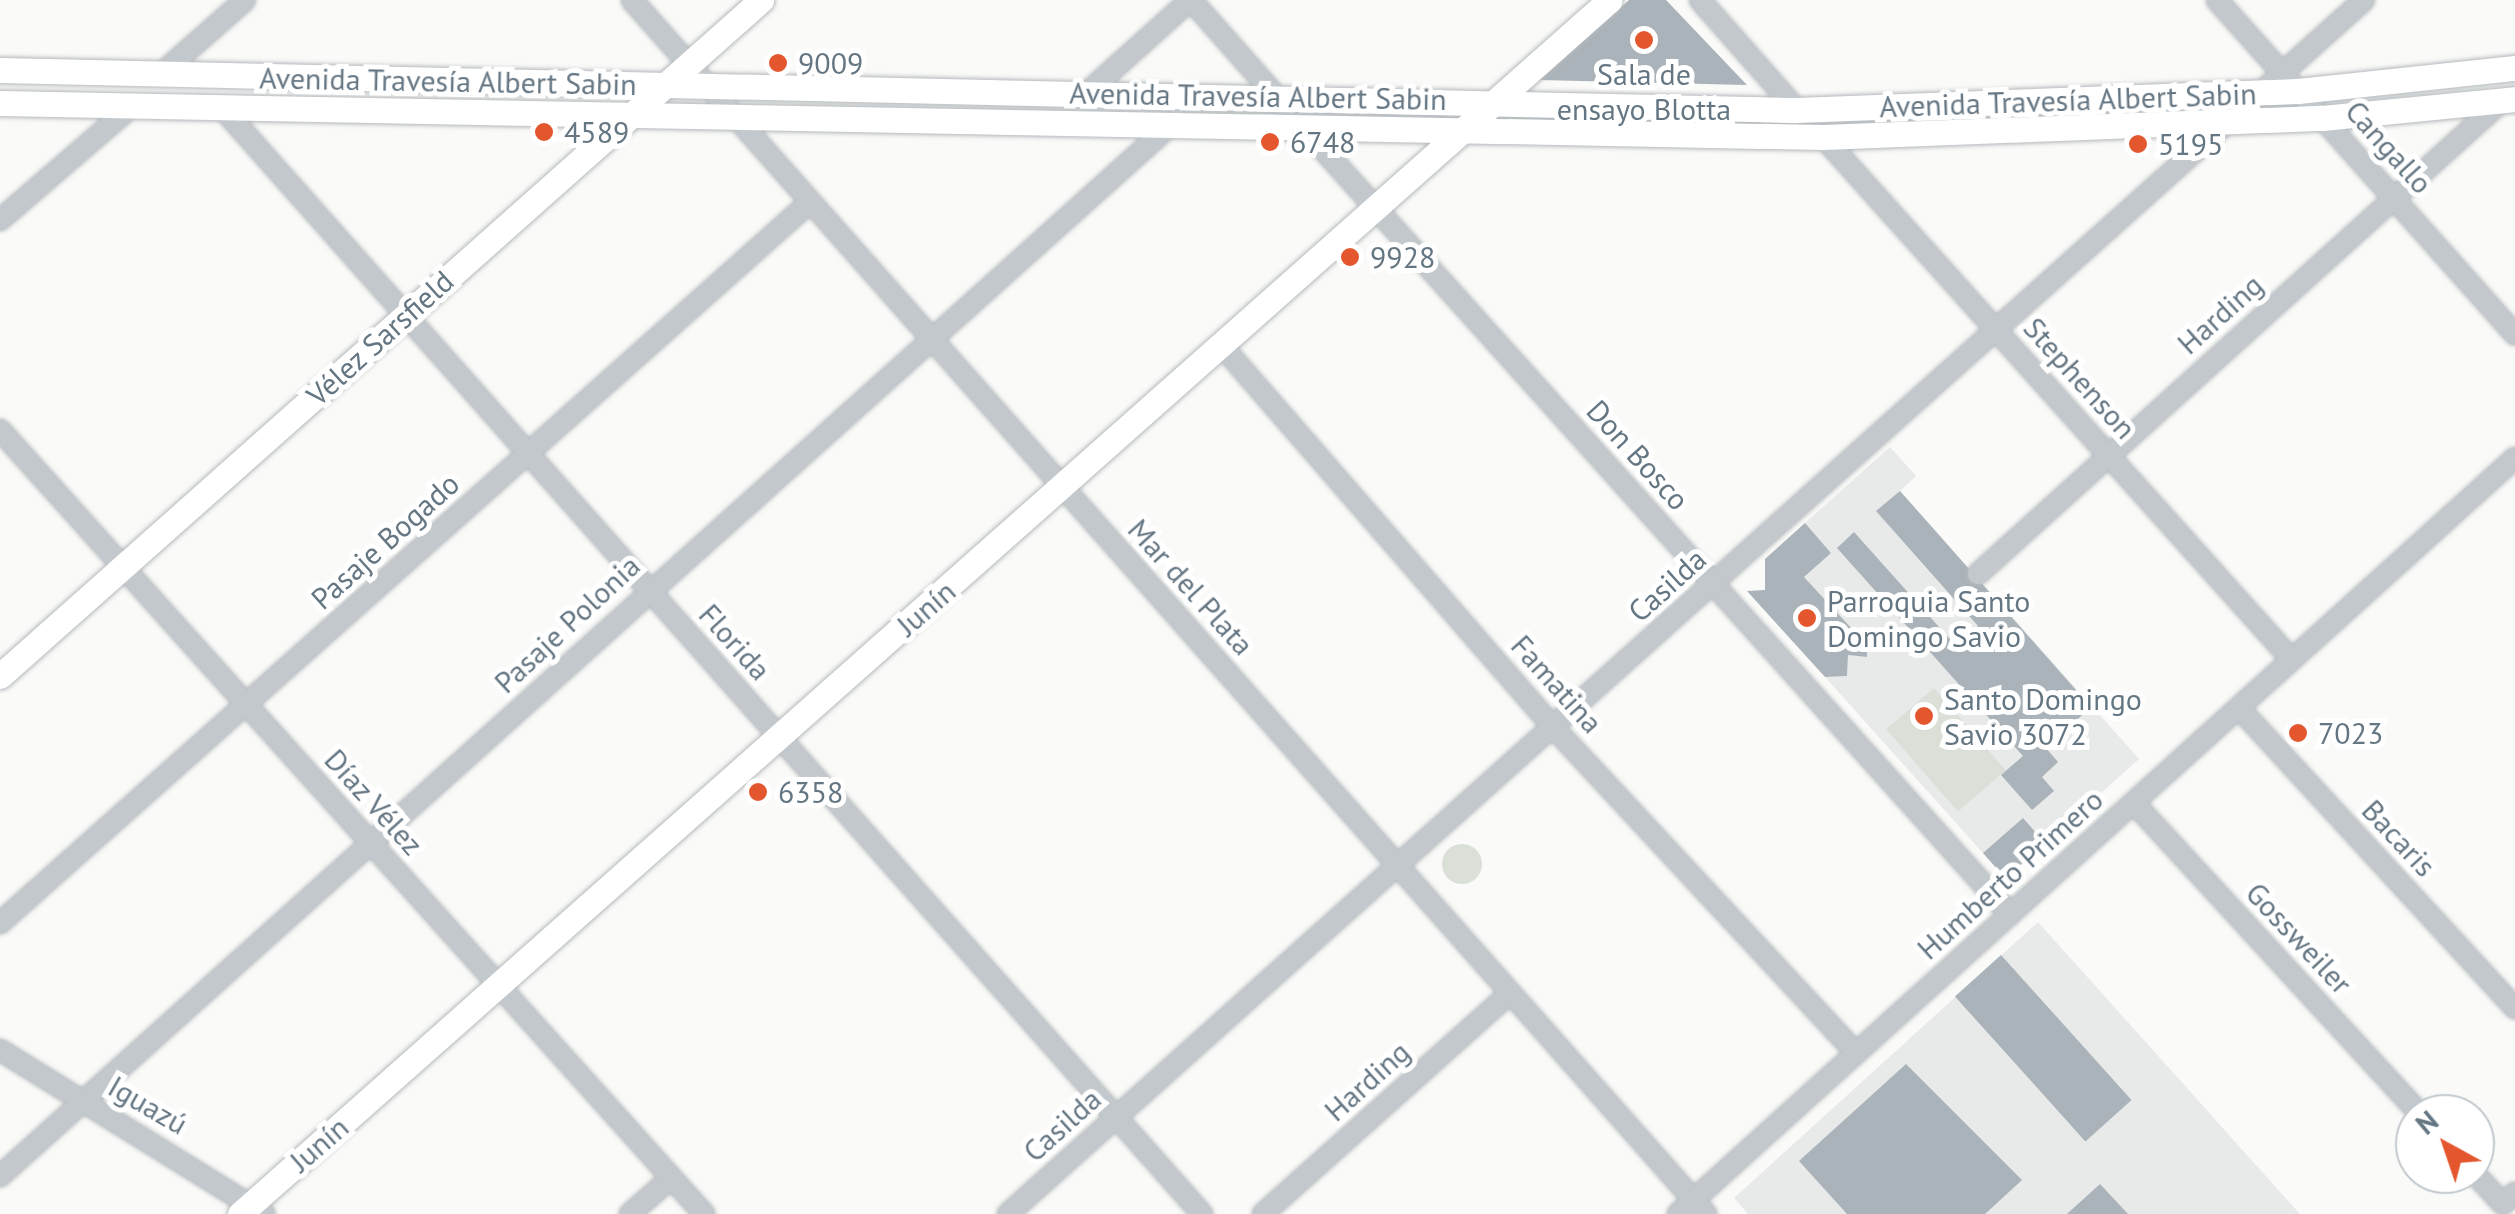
<!DOCTYPE html>
<html>
<head>
<meta charset="utf-8">
<style>
	body { margin:0 }
	#map { position:relative; width:2515px; height:1214px; overflow:hidden; background:#fafaf8; font-family:"PT Sans",sans-serif }
	div>[style] { position:absolute }
	[style*='--x'] { left:calc(var(--x)*1px); top:calc(var(--y)*1px); width:calc(var(--w)*1px); rotate:calc(var(--a)*1deg) }
	.built>* { inset:0; background:#e8e9e9 }
	.green>* { inset:0; background:#dadfd7; transform-origin:0 0 }
	.round { border-radius:50% }
	.building>* { inset:0; background:#aab3b9; transform-origin:0 0 }
	.roads { filter:drop-shadow(0 0 2px #b5babe) drop-shadow(0 0 2px #b5babe) }
	.minor>* { height:20px; margin:-10px; padding:0 10px; transform-origin:10px; border-radius:10px; background:#c3c8cc }
	.major>* { height:25px; margin:-12.5px; padding:0 12.5px; transform-origin:12.5px; border-radius:12.5px; background:#fff }
	.dots>* { width:28px; height:28px; translate:-50% -50%; box-sizing:border-box; border:5px solid #fff; border-radius:50% }
	span { translate:-50% -50%; white-space:nowrap; text-align:center; line-height:1.15; -webkit-text-stroke:10px #fff; paint-order:stroke }
	.poi-label { font-size:30px; color:#657683 }
	.left { translate:0 -50%; text-align:left }
	.street-label { font-size:30px; color:#657683 }
	.north { position:absolute; left:2395px; top:1094px; width:100px; height:100px; box-sizing:border-box; background:#fff; border:2px solid #c1c8cd; border-radius:50%; rotate:320deg; font-size:28px; font-weight:700; line-height:40px; text-align:center; color:#657683 }
	.north::after { content:''; display:block; margin:auto; width:35px; height:45px; background:#e4572e; clip-path:polygon(50% 0,100% 100%,50% 72%,0 100%) }
</style>
</head>
<body>
<div id="map">
	<div class="built">
		<i style="clip-path:polygon(1890px 447px,1916px 476px,1900px 491px,2139px 759px,2014px 871px,1999px 871px,1825px 677px,1847px 676px,1848px 655px,1866px 657px,1867px 645px,1804px 577px,1831px 553px,1805px 523px)"></i>
		<i style="clip-path:polygon(2038px 922px,2300px 1214px,1748px 1214px,1734px 1198px)"></i>
	</div>
	<div class="green">
		<i style="left:1934px;top:688px;width:109px;height:63px;rotate:49deg"></i>
		<i class="round" style="left:1442px;top:844px;width:40px;height:40px"></i>
	</div>
	<div class="building">
		<i style="clip-path:polygon(1629px 0,1666px 0,1747px 85px,1540px 80px)"></i>
		<i style="clip-path:polygon(1900px 491px,2091px 707px,2046px 748px,2058px 762px,2042px 777px,2054px 791px,2032px 810px,2001px 775px,2023px 756px,1837px 548px,1854px 532px,1956px 646px,1978px 626px,1876px 511px)"></i>
		<i style="clip-path:polygon(1805px 523px,1831px 553px,1804px 577px,1867px 645px,1867px 657px,1848px 655px,1847px 676px,1825px 677px,1747px 591px,1765px 590px,1765px 559px)"></i>
		<i style="clip-path:polygon(2023px 818px,2045px 843px,2014px 871px,1999px 871px,1983px 853px)"></i>
		<i style="left:2001px;top:955px;width:195px;height:62px;rotate:48deg"></i>
		<i style="clip-path:polygon(1906px 1064px,2022px 1180px,1985px 1214px,1847px 1214px,1799px 1161px)"></i>
		<i style="clip-path:polygon(2100px 1184px,2128px 1214px,2067px 1214px)"></i>
	</div>
	<div class="roads">
		<div class="minor">
			<i style="--x:632;--y:0;--w:1621;--a:48.5"></i>
			<i style="--x:1191;--y:0;--w:128;--a:48.5"></i>
			<i style="--x:1700;--y:0;--w:147;--a:48.6"></i>
			<i style="--x:2217;--y:0;--w:448;--a:48.3"></i>
			<i style="--x:160;--y:75;--w:113;--a:-41.4"></i>
			<i style="--x:1088;--y:92;--w:137;--a:-42"></i>
			<i style="--x:224;--y:110;--w:1475;--a:48.46"></i>
			<i style="--x:1301;--y:125;--w:1061;--a:48.06"></i>
			<i style="--x:1823;--y:137;--w:702;--a:48.12"></i>
			<i style="--x:0;--y:220;--w:176;--a:-40.8"></i>
			<i style="--x:1222;--y:346;--w:505;--a:49.02"></i>
			<i style="--x:1553;--y:727;--w:445;--a:47.1"></i>
			<i style="--x:0;--y:430;--w:1054;--a:48.08"></i>
			<i style="--x:1978;--y:574;--w:707;--a:-42.08"></i>
			<i style="--x:2239;--y:708;--w:408;--a:47.4"></i>
			<i style="--x:2134;--y:803;--w:423;--a:47.4"></i>
			<i style="--x:0;--y:923;--w:1084;--a:-41.67"></i>
			<i style="--x:0;--y:1050;--w:311;--a:31.8"></i>
			<i style="--x:2475;--y:1174;--w:41;--a:47"></i>
			<i style="--x:2503;--y:1204;--w:16;--a:-43"></i>
			<i style="--x:0;--y:1176;--w:1581;--a:-41.92"></i>
			<i style="--x:630;--y:1214;--w:55;--a:-41.3"></i>
			<i style="--x:1008;--y:1214;--w:1820;--a:-41.84"></i>
			<i style="--x:1263;--y:1214;--w:331;--a:-41.8"></i>
			<i style="--x:1678;--y:1214;--w:1128;--a:-42.09"></i>
		</div>
		<div class="major">
			<i style="--x:0;--y:70;--w:1797;--a:1.28"></i>
			<i style="--x:1797;--y:110;--w:501;--a:-2.17"></i>
			<i style="--x:2298;--y:91;--w:218;--a:-6.1"></i>
			<i style="--x:0;--y:103;--w:1823;--a:1.07"></i>
			<i style="--x:1823;--y:137;--w:499;--a:-2.2"></i>
			<i style="--x:2322;--y:118;--w:194;--a:-5.6"></i>
			<i style="--x:0;--y:676;--w:1018;--a:-41.61"></i>
			<i style="--x:240;--y:1214;--w:1830;--a:-41.55"></i>
		</div>
	</div>
	<div class="dots">
		<i style="left:1644px;top:40px;background:#e4572e"></i>
		<i style="left:778px;top:63px;background:#e4572e"></i>
		<i style="left:544px;top:132px;background:#e4572e"></i>
		<i style="left:1270px;top:142px;background:#e4572e"></i>
		<i style="left:2138px;top:144px;background:#e4572e"></i>
		<i style="left:1350px;top:257px;background:#e4572e"></i>
		<i style="left:1807px;top:618px;background:#e4572e"></i>
		<i style="left:1924px;top:716px;background:#e4572e"></i>
		<i style="left:2298px;top:733px;background:#e4572e"></i>
		<i style="left:758px;top:792px;background:#e4572e"></i>
	</div>
	<div class="poi-label">
		<span class="left" style="left:798px;top:63px">9009</span>
		<span style="left:1644px;top:91px">Sala de<br>ensayo Blotta</span>
		<span class="left" style="left:564px;top:132px">4589</span>
		<span class="left" style="left:1290px;top:142px">6748</span>
		<span class="left" style="left:2158px;top:144px">5195</span>
		<span class="left" style="left:1370px;top:257px">9928</span>
		<span class="left" style="left:1827px;top:618px">Parroquia Santo<br>Domingo Savio</span>
		<span class="left" style="left:1944px;top:716px">Santo Domingo<br>Savio 3072</span>
		<span class="left" style="left:2318px;top:733px">7023</span>
		<span class="left" style="left:778px;top:792px">6358</span>
	</div>
	<div class="street-label">
		<span style="left:448px;top:81px;rotate:1deg">Avenida Travesía Albert Sabin</span>
		<span style="left:1258px;top:96px;rotate:1deg">Avenida Travesía Albert Sabin</span>
		<span style="left:2068px;top:100px;rotate:-2deg">Avenida Travesía Albert Sabin</span>
		<span style="left:2389px;top:147px;rotate:48deg">Cangallo</span>
		<span style="left:2220px;top:314px;rotate:-42deg">Harding</span>
		<span style="left:380px;top:338px;rotate:-42deg">Vélez Sarsfield</span>
		<span style="left:2080px;top:378px;rotate:48deg">Stephenson</span>
		<span style="left:1638px;top:455px;rotate:48deg">Don Bosco</span>
		<span style="left:385px;top:541px;rotate:-42deg">Pasaje Bogado</span>
		<span style="left:1667px;top:585px;rotate:-42deg">Casilda</span>
		<span style="left:1191px;top:587px;rotate:48deg">Mar del Plata</span>
		<span style="left:926px;top:608px;rotate:-41deg">Junín</span>
		<span style="left:567px;top:624px;rotate:-43deg">Pasaje Polonia</span>
		<span style="left:735px;top:642px;rotate:48deg">Florida</span>
		<span style="left:1557px;top:684px;rotate:48deg">Famatina</span>
		<span style="left:374px;top:802px;rotate:48deg">Díaz Vélez</span>
		<span style="left:2399px;top:838px;rotate:47deg">Bacaris</span>
		<span style="left:2010px;top:874px;rotate:-42deg">Humberto Primero</span>
		<span style="left:2299px;top:938px;rotate:47deg">Gossweiler</span>
		<span style="left:1367px;top:1081px;rotate:-42deg">Harding</span>
		<span style="left:148px;top:1105px;rotate:30deg">Iguazú</span>
		<span style="left:1062px;top:1125px;rotate:-42deg">Casilda</span>
		<span style="left:319px;top:1144px;rotate:-41deg">Junín</span>
	</div>
	<div class="north">N</div>
</div>
</body>
</html>
